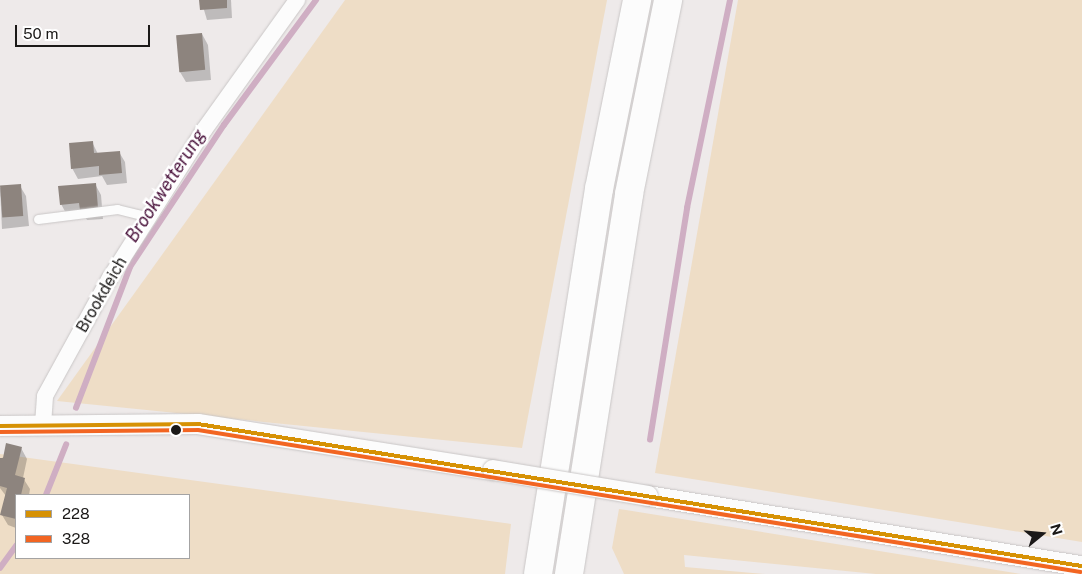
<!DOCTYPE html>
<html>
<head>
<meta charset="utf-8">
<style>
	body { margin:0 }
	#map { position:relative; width:1082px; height:574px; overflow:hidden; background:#eeeaea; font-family:"Public Sans",sans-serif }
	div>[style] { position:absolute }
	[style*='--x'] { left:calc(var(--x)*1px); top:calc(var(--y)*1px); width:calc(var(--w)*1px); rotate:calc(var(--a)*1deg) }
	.green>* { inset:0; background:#eeddc6 }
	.shadow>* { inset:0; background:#0003 }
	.stream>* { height:5.5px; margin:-2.75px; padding:0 2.75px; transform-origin:2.75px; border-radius:2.75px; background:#cfaec3 }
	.building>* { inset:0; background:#8d847e; transform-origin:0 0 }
	.roads { filter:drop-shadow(0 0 1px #c9c6c6) drop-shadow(0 0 1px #c9c6c6) }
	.service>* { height:9px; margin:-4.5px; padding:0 4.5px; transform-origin:4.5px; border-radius:4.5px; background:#fcfcfc }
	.minor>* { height:16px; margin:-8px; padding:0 8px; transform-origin:8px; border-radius:8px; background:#fcfcfc }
	.tertiary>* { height:20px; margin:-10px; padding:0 10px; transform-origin:10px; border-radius:10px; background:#fcfcfc }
	.motorway>* { height:28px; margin:-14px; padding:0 14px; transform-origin:14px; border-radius:14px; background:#fcfcfc }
	.bridges { filter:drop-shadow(0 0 1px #c9c6c6) drop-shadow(0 0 1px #c9c6c6) }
	.tertiary-bridge>* { height:20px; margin:-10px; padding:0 10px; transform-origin:10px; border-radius:10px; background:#fcfcfc }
	.bus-1>* { height:4px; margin:-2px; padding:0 2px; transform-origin:2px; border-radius:2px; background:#d69104 }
	.bus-2>* { height:4px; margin:-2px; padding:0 2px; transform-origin:2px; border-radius:2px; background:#f26522 }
	.dots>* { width:14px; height:14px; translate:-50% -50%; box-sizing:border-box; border:2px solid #fff; border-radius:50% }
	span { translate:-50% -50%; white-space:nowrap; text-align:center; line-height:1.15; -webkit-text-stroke:5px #fff; paint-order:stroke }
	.street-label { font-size:16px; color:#1b1918 }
	.water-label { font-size:18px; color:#4a133c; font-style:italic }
	.legend { position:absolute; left:15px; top:494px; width:175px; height:65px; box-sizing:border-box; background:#fff; border:1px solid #a4a3a3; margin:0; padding:6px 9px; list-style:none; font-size:15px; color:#1b1918 }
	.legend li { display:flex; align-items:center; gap:10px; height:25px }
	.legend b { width:25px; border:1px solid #a4a3a3 }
	.north { position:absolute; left:1017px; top:509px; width:50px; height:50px; -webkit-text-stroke:4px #fff; paint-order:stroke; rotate:73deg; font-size:14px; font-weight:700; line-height:20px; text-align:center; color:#1b1918 }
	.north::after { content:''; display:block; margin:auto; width:18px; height:22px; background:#1b1918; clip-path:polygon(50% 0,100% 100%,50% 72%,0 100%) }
	.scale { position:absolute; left:15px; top:25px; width:135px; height:22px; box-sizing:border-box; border:2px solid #1b1918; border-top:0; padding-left:6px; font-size:15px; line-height:18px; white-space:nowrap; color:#1b1918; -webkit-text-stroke:4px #fff; paint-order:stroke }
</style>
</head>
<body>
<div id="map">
	<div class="green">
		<i style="clip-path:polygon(345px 0,607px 0,522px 448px,57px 401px)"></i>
		<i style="clip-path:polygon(738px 0,1082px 0,1082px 542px,655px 473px)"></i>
		<i style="clip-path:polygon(evenodd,0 454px,511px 524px,505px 574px,0 574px,0 454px,16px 495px,189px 495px,189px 558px,16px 558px,16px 495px)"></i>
		<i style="clip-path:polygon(619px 509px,626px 510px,1021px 574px,876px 574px,684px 555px,685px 567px,765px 574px,624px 574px,612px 548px)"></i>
	</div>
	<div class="shadow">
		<i style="clip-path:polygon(201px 0,231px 0,232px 18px,207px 20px)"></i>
		<i style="clip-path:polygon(202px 34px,208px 45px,211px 80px,186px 82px,180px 72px)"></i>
		<i style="clip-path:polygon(92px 142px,98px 154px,119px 152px,125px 162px,127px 183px,107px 185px,102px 176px,78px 179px,72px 168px)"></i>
		<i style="clip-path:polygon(95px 184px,101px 195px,103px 219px,87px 220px,83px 213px,67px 215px,61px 204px)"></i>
		<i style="clip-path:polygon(20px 186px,26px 196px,29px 226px,2px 229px,0 188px)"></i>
		<i style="clip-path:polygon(21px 448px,27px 459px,23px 478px,30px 489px,29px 495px,16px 495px,16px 528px,8px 525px,2px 515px,6px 496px,0 488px,0 459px)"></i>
	</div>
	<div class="stream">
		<i style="--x:76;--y:408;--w:151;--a:-69"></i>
		<i style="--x:130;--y:267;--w:170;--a:-56.5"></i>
		<i style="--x:224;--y:125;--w:155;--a:-53.6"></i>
		<i style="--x:650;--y:440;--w:235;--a:-80.9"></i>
		<i style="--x:687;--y:208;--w:212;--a:-78.3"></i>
		<i style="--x:46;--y:495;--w:54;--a:-68.2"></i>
		<i style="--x:0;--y:568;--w:27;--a:-54"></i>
	</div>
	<div class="building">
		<i style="clip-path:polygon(199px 0,227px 0,227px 8px,200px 10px)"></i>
		<i style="left:202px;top:33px;width:37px;height:26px;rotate:85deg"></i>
		<i style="clip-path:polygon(93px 141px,94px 153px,120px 151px,122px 173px,99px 175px,99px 166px,71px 169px,69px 143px)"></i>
		<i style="clip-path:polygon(96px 183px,98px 208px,80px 210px,79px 203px,60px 205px,58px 186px)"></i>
		<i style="left:21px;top:184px;width:32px;height:21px;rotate:86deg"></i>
		<i style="clip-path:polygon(6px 443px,22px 447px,15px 475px,25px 478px,21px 495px,16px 495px,16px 519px,0 515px,7px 488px,0 486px,0 458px,3px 458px)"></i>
	</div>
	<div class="roads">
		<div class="service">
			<i style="--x:38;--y:219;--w:80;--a:-7.2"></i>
			<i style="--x:117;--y:209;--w:33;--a:14"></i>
		</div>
		<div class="minor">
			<i style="--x:43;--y:425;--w:29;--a:-86"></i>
			<i style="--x:45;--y:396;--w:135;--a:-61.2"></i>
			<i style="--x:110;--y:278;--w:175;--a:-57.6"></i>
			<i style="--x:204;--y:130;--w:160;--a:-54.4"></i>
		</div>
		<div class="tertiary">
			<i style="--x:0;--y:426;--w:198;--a:-0.6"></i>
			<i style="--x:198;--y:424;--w:299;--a:8.9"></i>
			<i style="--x:648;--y:496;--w:440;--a:9.2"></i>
		</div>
		<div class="motorway">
			<i style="--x:538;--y:574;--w:390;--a:-81"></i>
			<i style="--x:599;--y:189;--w:193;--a:-78.6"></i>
			<i style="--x:569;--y:574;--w:385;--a:-81"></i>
			<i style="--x:629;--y:194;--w:198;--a:-78.6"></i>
		</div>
	</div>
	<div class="bridges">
		<div class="tertiary-bridge">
			<i style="--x:493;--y:470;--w:157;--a:9.5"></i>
		</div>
	</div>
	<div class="bus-1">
		<i style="--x:0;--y:426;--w:198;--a:-0.6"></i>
		<i style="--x:198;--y:424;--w:895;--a:9.13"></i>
	</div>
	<div class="bus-2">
		<i style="--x:0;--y:432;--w:198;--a:-0.6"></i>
		<i style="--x:198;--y:430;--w:894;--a:9.14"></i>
	</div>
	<div class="dots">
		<i style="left:176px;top:430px;background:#1b1918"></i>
	</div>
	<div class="street-label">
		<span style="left:102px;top:295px;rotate:-60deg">Brookdeich</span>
	</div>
	<div class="water-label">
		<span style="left:166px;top:186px;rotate:-57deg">Brookwetterung</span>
	</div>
	<ul class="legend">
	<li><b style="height:6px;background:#d69104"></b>228</li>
	<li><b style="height:6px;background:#f26522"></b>328</li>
	</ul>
	<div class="north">N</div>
	<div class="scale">50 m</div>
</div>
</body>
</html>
